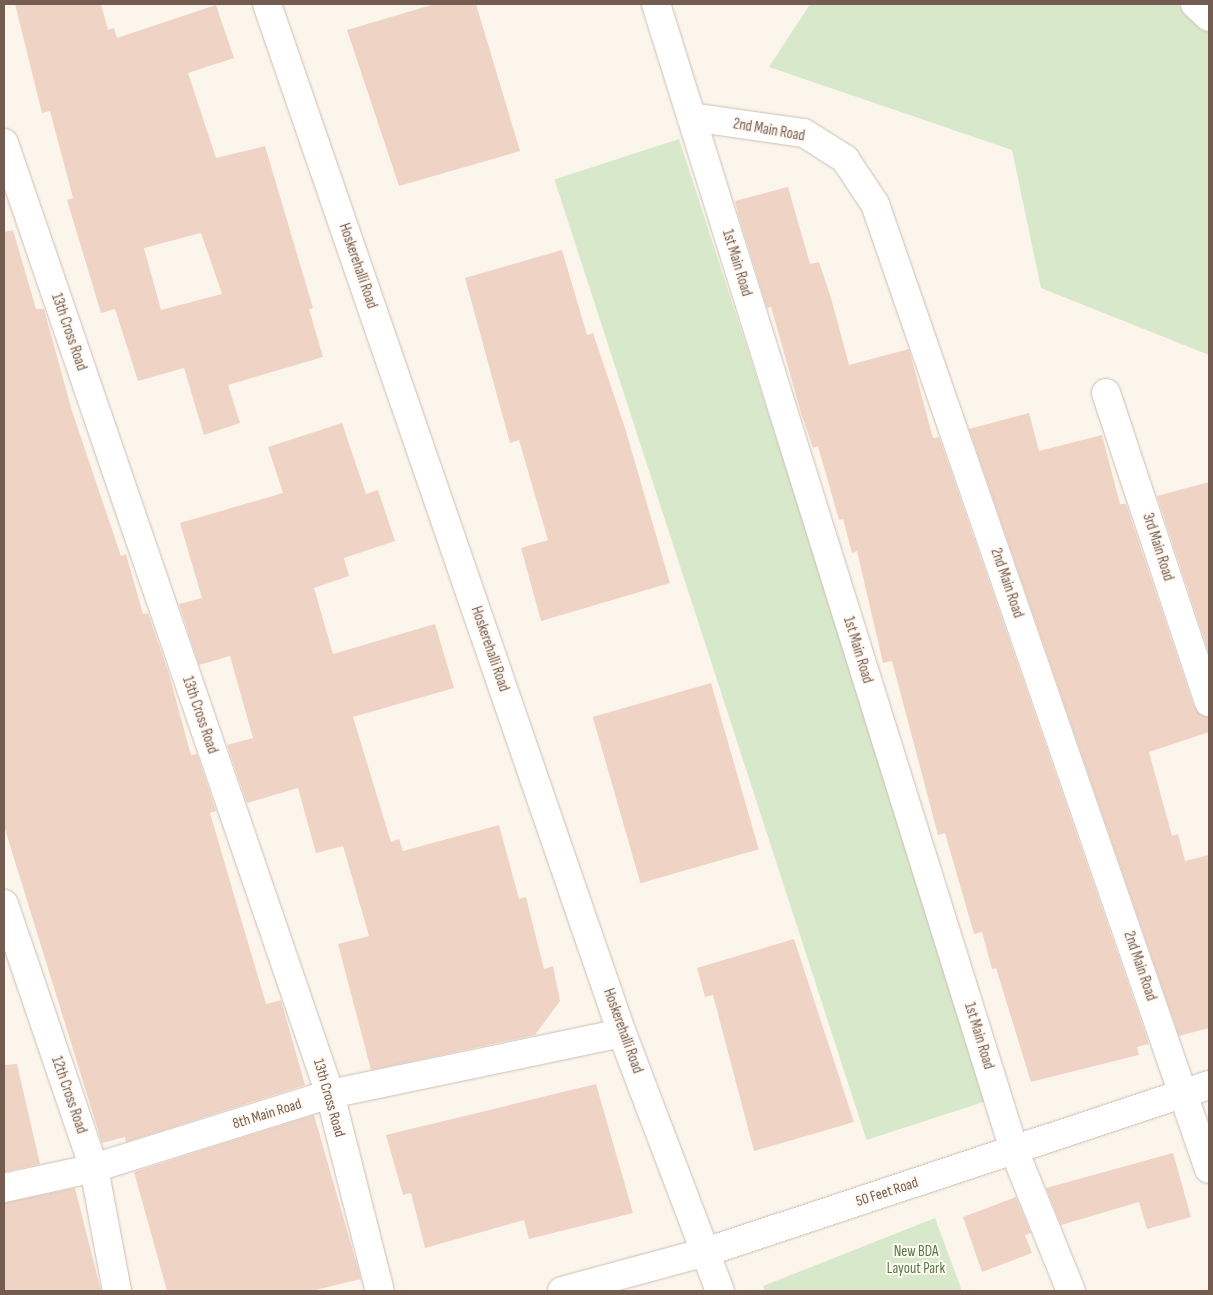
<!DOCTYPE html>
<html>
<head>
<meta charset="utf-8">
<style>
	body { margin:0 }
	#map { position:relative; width:1213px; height:1295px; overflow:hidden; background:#fbf5ec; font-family:"Sofia Sans Condensed",sans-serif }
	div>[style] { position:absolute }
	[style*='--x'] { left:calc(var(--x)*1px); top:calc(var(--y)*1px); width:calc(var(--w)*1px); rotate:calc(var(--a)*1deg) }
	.green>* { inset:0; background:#d8e9cb; transform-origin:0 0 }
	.building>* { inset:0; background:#efd4c6; transform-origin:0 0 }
	.roads { filter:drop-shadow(0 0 1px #cdbdb2) drop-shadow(0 0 1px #cdbdb2) }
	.minor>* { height:28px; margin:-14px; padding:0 14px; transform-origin:14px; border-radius:14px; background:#fff }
	.tertiary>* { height:28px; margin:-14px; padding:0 14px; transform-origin:14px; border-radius:14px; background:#fff }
	.secondary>* { height:28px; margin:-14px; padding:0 14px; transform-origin:14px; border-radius:14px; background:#fff }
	span { translate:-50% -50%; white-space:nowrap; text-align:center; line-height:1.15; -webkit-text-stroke:4px #fef9f2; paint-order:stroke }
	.street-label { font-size:15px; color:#755c50 }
	.park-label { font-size:15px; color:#597949 }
	.frame { position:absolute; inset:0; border:5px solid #755c50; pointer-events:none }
</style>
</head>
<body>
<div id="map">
	<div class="green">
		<i style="clip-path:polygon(810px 4px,1177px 4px,1209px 32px,1209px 355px,1041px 288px,1012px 150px,769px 67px)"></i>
		<i style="left:679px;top:139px;width:1010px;height:131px;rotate:72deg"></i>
		<i style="clip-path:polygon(935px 1218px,962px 1291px,765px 1291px,763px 1286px)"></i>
	</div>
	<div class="building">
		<i style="clip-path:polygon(evenodd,15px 4px,101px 4px,108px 30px,114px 28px,117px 38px,216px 5px,234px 58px,188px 73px,216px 158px,265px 146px,313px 308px,309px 309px,323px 357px,228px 385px,240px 423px,204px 435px,184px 368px,138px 381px,115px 309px,101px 313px,67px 200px,73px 198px,50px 111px,42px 113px,15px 4px,201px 233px,222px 294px,161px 310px,144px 248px,201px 233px)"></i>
		<i style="clip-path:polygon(435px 4px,476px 4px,520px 151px,399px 186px,347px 30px)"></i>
		<i style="clip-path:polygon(788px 187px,810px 264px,819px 262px,831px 298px,849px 365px,909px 349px,933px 438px,939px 437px,1149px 1044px,1137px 1047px,1139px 1055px,1031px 1082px,996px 968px,992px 969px,982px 932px,974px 934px,945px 833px,938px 835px,892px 661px,883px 663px,857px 551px,852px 553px,843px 519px,839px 520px,818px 446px,813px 448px,801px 413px,771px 307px,767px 308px,739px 217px,735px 201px)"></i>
		<i style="clip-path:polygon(13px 230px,36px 309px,44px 309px,72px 411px,121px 556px,126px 554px,143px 614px,148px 613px,169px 674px,191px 755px,197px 754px,216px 811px,210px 813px,266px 1004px,281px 1000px,305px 1085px,126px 1142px,125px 1137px,102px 1143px,4px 826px,4px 232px)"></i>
		<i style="clip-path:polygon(562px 250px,587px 335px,593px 333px,625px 428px,670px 583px,541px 621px,521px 548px,548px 540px,519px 440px,510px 443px,465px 278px)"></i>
		<i style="clip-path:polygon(1029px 413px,1039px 451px,1102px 435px,1120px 504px,1126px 504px,1194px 707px,1209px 717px,1209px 732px,1149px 752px,1172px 836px,1178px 834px,1185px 861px,1209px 855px,1209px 1028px,1179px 1036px,969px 429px)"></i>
		<i style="clip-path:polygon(342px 423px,366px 494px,378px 490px,395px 541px,344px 558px,349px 576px,314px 588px,333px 654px,435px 624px,454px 688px,353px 717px,391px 842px,399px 839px,403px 851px,499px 825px,519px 899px,526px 897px,544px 969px,553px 966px,560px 1001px,535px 1035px,371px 1070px,338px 944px,369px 936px,343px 846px,316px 853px,298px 788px,247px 803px,227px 745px,253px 738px,230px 656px,199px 665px,179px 604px,202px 598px,180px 523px,283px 493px,268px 447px)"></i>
		<i style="clip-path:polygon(1209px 482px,1209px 653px,1157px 496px)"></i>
		<i style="left:711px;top:683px;width:173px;height:123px;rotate:74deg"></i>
		<i style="clip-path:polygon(794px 939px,854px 1122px,754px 1151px,713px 995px,705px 997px,697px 968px)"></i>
		<i style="clip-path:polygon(17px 1064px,40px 1164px,4px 1172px,4px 1065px)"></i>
		<i style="clip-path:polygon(596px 1084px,633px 1213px,529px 1239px,524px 1220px,425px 1248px,411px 1193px,403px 1195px,386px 1135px)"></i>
		<i style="clip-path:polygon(314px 1115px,361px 1279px,311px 1291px,167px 1291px,134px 1172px)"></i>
		<i style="clip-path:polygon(1173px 1153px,1191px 1217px,1147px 1229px,1139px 1202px,1061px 1225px,1046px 1188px)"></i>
		<i style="clip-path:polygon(75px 1188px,101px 1291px,4px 1291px,4px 1203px)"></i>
		<i style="clip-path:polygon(1016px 1197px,1031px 1233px,1025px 1235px,1032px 1253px,982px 1272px,963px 1217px)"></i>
	</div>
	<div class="roads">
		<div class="minor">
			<i style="--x:656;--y:4;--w:1201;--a:72.65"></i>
			<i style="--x:1014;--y:1150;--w:152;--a:68"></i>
			<i style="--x:1195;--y:4;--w:19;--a:43"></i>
			<i style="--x:691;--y:117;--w:114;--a:8.1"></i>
			<i style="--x:804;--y:133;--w:49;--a:32.4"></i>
			<i style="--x:845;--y:159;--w:54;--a:56.3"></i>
			<i style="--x:875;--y:204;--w:1021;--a:70.91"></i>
			<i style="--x:4;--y:143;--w:1005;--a:71.08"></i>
			<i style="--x:330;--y:1094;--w:203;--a:75.8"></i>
			<i style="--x:1106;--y:393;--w:326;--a:71.6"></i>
			<i style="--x:4;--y:904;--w:279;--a:71.2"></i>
			<i style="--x:94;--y:1168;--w:125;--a:79.4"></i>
			<i style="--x:4;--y:1188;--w:92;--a:-12.5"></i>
			<i style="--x:94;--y:1168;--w:247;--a:-17.4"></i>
			<i style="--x:330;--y:1094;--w:298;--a:-11.8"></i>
		</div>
		<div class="tertiary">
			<i style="--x:267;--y:4;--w:1089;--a:70.97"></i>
			<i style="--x:622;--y:1033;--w:276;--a:69.2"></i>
		</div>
		<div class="secondary">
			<i style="--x:562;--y:1291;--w:149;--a:-15.2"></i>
			<i style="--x:706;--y:1252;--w:530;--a:-18.37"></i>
		</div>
	</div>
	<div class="street-label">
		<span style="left:769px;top:130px;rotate:10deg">2nd Main Road</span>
		<span style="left:737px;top:263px;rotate:73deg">1st Main Road</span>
		<span style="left:358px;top:266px;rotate:71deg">Hoskerehalli Road</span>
		<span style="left:69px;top:332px;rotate:71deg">13th Cross Road</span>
		<span style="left:1158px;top:547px;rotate:72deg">3rd Main Road</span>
		<span style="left:1007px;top:583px;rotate:71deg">2nd Main Road</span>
		<span style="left:490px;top:649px;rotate:71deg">Hoskerehalli Road</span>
		<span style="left:858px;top:650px;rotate:73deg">1st Main Road</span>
		<span style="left:200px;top:715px;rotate:71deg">13th Cross Road</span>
		<span style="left:1140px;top:966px;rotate:71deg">2nd Main Road</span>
		<span style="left:623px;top:1031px;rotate:70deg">Hoskerehalli Road</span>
		<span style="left:979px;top:1036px;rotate:73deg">1st Main Road</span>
		<span style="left:69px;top:1095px;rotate:71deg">12th Cross Road</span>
		<span style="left:329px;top:1098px;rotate:74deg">13th Cross Road</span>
		<span style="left:267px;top:1114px;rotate:-17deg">8th Main Road</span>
		<span style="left:887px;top:1192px;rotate:-18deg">50 Feet Road</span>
	</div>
	<div class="park-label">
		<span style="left:916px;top:1260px">New BDA<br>Layout Park</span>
	</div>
	<div class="frame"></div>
</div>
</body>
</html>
